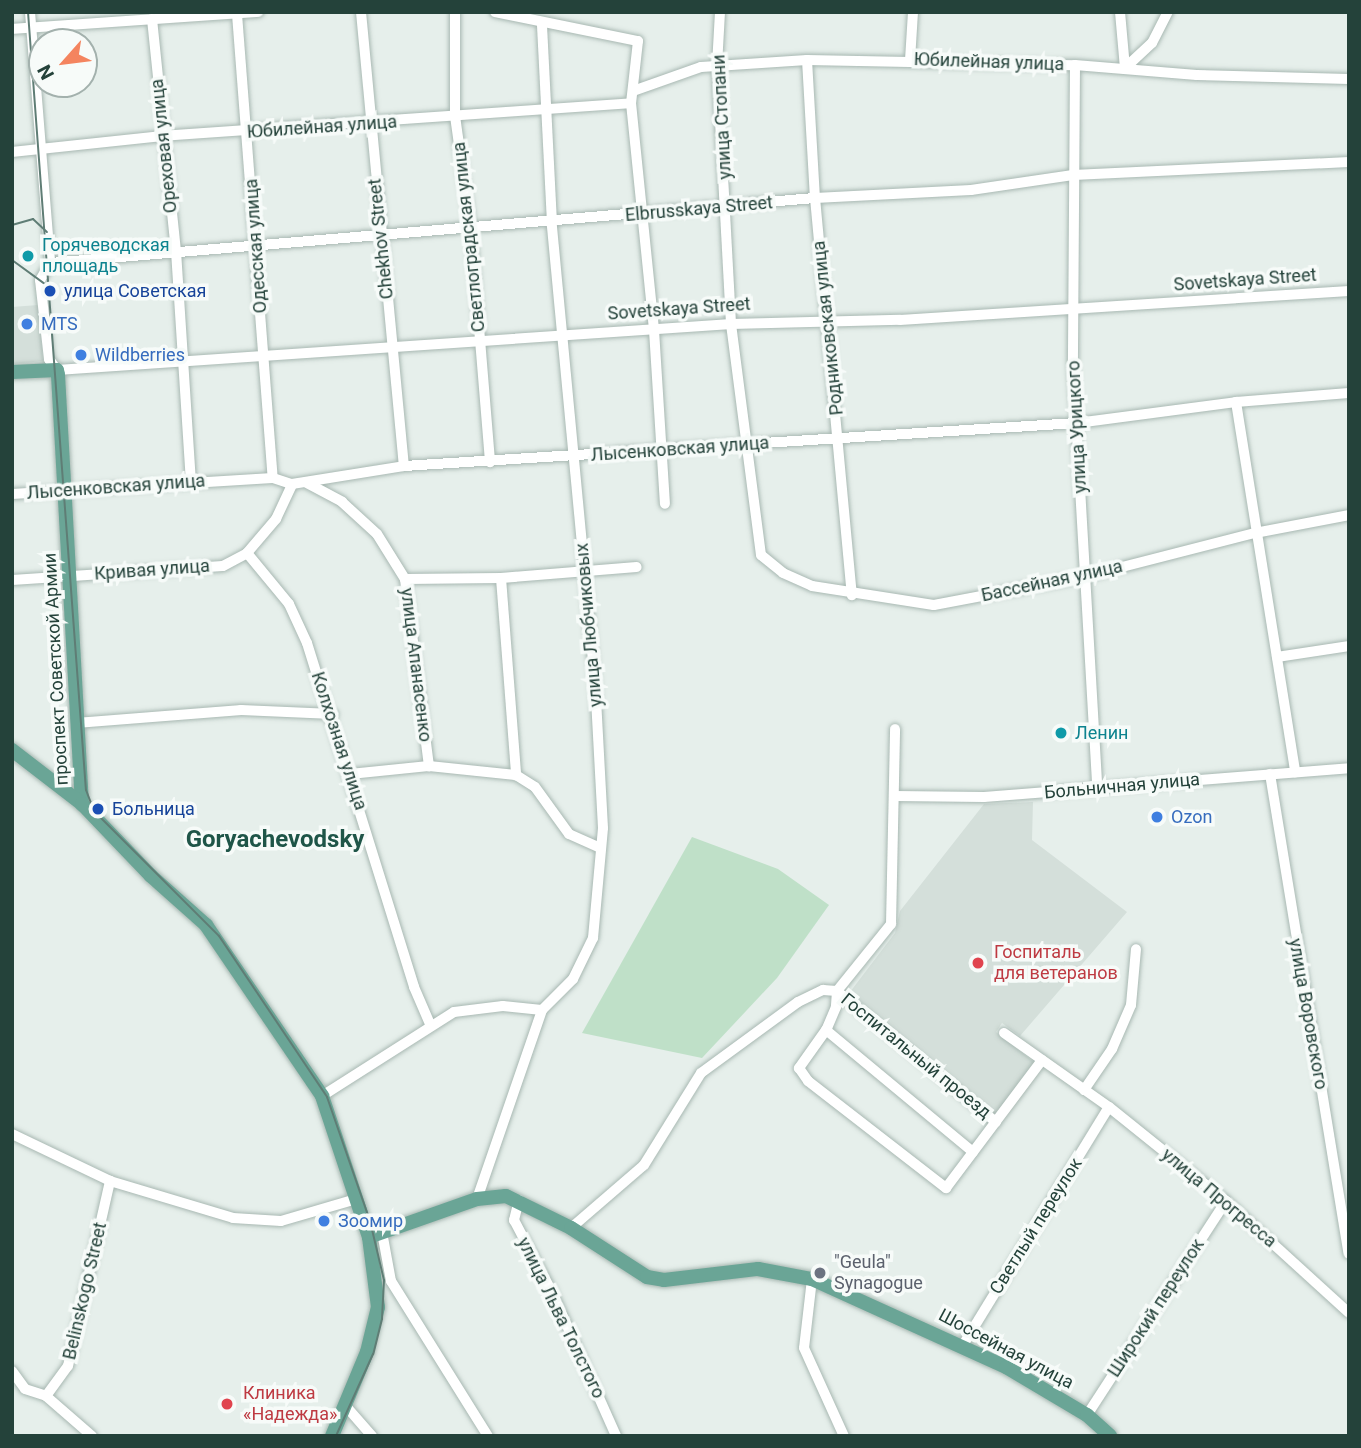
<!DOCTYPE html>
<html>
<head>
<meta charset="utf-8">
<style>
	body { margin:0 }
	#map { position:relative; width:1361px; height:1448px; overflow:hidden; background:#e6efeb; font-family:Roboto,sans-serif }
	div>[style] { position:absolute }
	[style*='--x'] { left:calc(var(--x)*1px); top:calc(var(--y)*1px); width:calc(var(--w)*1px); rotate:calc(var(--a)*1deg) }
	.built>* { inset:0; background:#d4dfda }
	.green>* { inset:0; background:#bfe0c8 }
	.roads { filter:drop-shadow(0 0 2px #a8b8b2) drop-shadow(0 0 2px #a8b8b2) }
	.minor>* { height:10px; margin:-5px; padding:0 5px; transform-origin:5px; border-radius:5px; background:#fff }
	.major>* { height:14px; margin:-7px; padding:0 7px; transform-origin:7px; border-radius:7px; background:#6aa596 }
	.tram>* { height:2px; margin:-1px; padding:0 1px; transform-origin:1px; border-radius:1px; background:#5f7d75 }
	.dots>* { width:19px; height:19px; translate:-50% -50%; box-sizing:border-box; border:4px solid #f7fbf9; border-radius:50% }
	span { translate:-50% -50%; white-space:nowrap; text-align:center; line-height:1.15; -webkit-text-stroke:7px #f7fbf9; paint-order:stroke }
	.street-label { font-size:18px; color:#24423a }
	.culture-label { font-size:18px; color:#0d838f }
	.left { translate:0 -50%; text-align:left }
	.transit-label { font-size:18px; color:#164399 }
	.shop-label { font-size:18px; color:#366cbe }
	.health-label { font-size:18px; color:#be3a42 }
	.worship-label { font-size:18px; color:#5b616d }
	.district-label { font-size:24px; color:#1f5548; font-weight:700 }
	.frame { position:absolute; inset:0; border:14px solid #24423a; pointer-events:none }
	.north { position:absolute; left:28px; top:28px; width:70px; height:70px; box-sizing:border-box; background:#f7fbf9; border:2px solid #a3b1ad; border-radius:50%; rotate:242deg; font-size:19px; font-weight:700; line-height:28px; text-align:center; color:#24423a }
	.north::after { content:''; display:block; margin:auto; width:24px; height:32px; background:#f4845f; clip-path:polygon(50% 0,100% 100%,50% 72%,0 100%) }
</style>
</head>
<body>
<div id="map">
	<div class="built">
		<i style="clip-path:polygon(38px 305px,43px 361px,12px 364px,12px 307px)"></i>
		<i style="clip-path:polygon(1033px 802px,1032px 840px,1127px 912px,1020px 1036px,1002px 1023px,996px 1032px,1035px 1063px,994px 1119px,850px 992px,895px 933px,900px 911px,984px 804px)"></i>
	</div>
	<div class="green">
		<i style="clip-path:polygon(692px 837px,778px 869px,829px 905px,777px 978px,702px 1058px,582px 1033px)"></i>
	</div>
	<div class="roads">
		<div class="minor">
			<i style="--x:30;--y:12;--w:252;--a:85.4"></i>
			<i style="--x:50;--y:263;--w:20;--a:120"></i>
			<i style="--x:40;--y:280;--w:80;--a:83.5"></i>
			<i style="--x:49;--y:359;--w:14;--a:54"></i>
			<i style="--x:57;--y:370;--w:676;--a:-3.9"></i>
			<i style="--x:731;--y:324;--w:169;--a:-1.4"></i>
			<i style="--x:900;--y:320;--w:450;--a:-3.7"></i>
			<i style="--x:361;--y:12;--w:456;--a:84.6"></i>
			<i style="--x:455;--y:12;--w:104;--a:90"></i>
			<i style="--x:455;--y:116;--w:115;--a:82"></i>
			<i style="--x:471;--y:230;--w:233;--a:85.3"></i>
			<i style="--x:495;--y:12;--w:146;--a:11.5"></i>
			<i style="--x:638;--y:41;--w:62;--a:96.4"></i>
			<i style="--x:631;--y:103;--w:228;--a:84.2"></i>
			<i style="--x:654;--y:330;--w:174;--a:86.4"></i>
			<i style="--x:720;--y:12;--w:53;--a:93.2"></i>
			<i style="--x:717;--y:65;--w:259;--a:86.9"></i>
			<i style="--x:731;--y:324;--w:233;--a:82.6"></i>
			<i style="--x:761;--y:555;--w:28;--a:39"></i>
			<i style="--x:783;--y:573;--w:32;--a:24"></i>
			<i style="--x:812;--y:586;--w:123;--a:8.9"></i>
			<i style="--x:934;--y:605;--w:156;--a:-10.7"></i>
			<i style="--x:1087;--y:576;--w:173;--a:-14.4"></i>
			<i style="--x:1255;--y:533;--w:96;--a:-10.8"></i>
			<i style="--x:1120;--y:12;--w:56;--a:84.9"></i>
			<i style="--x:237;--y:14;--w:465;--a:85.6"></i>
			<i style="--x:152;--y:19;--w:233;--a:84.1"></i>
			<i style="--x:176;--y:251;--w:232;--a:86.3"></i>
			<i style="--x:12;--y:29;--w:247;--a:-4"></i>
			<i style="--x:807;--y:60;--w:138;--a:86.7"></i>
			<i style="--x:815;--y:198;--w:399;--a:84.7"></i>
			<i style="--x:910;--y:60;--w:48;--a:-86.4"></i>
			<i style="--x:1075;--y:65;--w:301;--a:90.4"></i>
			<i style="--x:1073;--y:366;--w:423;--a:86.7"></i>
			<i style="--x:1125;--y:68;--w:37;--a:-43"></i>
			<i style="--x:1152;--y:43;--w:35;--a:-63"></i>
			<i style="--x:633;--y:91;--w:72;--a:-19.4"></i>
			<i style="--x:701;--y:67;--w:106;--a:-3.8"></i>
			<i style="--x:807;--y:60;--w:268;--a:1.1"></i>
			<i style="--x:1075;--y:65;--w:122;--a:4.7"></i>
			<i style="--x:1197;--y:75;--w:152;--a:1.5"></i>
			<i style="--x:12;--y:152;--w:151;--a:-6.1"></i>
			<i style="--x:162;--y:136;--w:470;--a:-4"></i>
			<i style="--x:50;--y:263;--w:768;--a:-4.86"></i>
			<i style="--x:815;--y:198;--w:156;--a:-2.9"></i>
			<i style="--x:971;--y:190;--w:103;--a:-8.4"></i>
			<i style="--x:1073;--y:175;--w:276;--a:-2.7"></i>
			<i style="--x:1236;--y:402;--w:375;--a:80.9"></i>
			<i style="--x:307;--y:483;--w:40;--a:28"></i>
			<i style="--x:342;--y:502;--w:47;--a:42.4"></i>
			<i style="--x:377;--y:534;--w:53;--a:58.1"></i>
			<i style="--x:405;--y:579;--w:189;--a:82.7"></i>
			<i style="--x:12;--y:494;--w:261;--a:-3.5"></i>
			<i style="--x:273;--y:478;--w:20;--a:18"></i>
			<i style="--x:292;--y:484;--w:113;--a:-9.1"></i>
			<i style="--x:404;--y:466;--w:674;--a:-3.66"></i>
			<i style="--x:1077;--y:423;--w:160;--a:-7.5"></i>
			<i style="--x:1236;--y:402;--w:113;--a:-4.6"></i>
			<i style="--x:247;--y:553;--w:66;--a:50.5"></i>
			<i style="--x:289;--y:604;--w:43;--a:65.2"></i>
			<i style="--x:307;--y:643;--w:360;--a:72.7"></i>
			<i style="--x:414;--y:987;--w:40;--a:66.6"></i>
			<i style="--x:501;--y:578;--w:198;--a:85.6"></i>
			<i style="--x:405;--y:579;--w:96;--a:-0.6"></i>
			<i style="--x:501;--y:578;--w:136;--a:-4.6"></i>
			<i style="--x:12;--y:580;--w:211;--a:-3.8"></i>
			<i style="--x:223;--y:566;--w:27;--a:-28"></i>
			<i style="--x:247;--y:553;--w:45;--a:-49.5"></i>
			<i style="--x:276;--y:519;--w:38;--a:-65"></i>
			<i style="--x:1277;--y:657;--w:73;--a:-8.7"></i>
			<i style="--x:76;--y:723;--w:166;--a:-4.5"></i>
			<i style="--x:241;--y:710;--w:92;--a:2.5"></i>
			<i style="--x:350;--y:774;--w:79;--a:-5.8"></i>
			<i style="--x:429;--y:766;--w:87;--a:5.9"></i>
			<i style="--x:516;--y:775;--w:22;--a:32"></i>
			<i style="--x:535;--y:787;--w:58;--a:54.1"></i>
			<i style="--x:569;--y:834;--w:35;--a:24"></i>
			<i style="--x:1270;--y:774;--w:486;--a:80.7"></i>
			<i style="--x:895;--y:796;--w:89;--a:0.6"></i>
			<i style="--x:984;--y:797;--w:366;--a:-4.5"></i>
			<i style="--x:837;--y:991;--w:16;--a:94"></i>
			<i style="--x:836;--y:1007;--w:25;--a:113"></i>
			<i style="--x:826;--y:1030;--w:47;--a:125.4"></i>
			<i style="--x:799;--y:1068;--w:16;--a:55"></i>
			<i style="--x:808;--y:1081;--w:175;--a:37.8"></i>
			<i style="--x:946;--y:1188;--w:160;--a:-53.1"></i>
			<i style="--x:837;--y:991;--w:206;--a:39.5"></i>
			<i style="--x:826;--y:1030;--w:191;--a:39.7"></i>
			<i style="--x:1004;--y:1033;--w:128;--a:35.2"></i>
			<i style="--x:1109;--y:1107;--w:150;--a:38.8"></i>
			<i style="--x:1226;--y:1201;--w:166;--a:42.3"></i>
			<i style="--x:1084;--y:1090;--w:50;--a:-55.7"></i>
			<i style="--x:1112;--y:1049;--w:48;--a:-66.6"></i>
			<i style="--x:1131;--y:1005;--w:56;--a:-84.9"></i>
			<i style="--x:322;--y:1096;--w:156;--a:-32.5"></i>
			<i style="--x:454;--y:1012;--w:49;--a:-7"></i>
			<i style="--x:503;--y:1006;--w:39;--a:6"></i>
			<i style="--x:12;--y:1134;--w:109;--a:25.6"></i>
			<i style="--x:110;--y:1181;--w:128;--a:16.7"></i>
			<i style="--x:233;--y:1218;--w:48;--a:3.6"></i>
			<i style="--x:281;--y:1221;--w:78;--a:-16.3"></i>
			<i style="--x:477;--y:1199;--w:200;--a:-71"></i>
			<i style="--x:542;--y:1010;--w:44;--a:-45"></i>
			<i style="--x:573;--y:979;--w:46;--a:-64"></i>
			<i style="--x:593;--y:938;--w:110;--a:-84.8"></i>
			<i style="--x:603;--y:828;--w:146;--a:-93.1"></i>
			<i style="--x:595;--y:682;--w:461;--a:-95.4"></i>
			<i style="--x:552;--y:223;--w:200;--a:-92.9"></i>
			<i style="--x:519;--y:1200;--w:21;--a:104"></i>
			<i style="--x:514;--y:1220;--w:81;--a:62.2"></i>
			<i style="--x:552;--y:1292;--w:158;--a:66"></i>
			<i style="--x:571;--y:1228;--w:96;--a:-40.8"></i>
			<i style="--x:644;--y:1165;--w:108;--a:-58.2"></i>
			<i style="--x:701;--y:1073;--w:120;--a:-36.2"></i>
			<i style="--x:798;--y:1002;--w:28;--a:-26"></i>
			<i style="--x:823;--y:990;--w:14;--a:4"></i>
			<i style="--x:837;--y:991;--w:86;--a:-51.1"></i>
			<i style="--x:891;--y:924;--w:195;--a:-88.8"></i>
			<i style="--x:382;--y:1232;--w:50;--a:79.6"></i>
			<i style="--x:391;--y:1281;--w:183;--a:58"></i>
			<i style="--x:812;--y:1279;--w:69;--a:96.6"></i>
			<i style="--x:804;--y:1348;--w:97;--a:65.6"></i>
			<i style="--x:963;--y:1345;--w:279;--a:-58.5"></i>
			<i style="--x:12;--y:1371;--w:22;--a:54"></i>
			<i style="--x:25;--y:1389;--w:22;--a:18"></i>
			<i style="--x:46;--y:1396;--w:61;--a:41"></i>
			<i style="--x:46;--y:1396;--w:37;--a:-54"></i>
			<i style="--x:68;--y:1366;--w:190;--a:-77.2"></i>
			<i style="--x:344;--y:1404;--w:43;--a:48.8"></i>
			<i style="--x:1087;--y:1415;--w:255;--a:-57"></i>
		</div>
		<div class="major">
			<i style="--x:12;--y:372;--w:45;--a:-2.5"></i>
			<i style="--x:57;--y:370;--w:5;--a:79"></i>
			<i style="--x:58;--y:375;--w:430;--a:86.8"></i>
			<i style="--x:12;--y:750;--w:88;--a:37.6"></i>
			<i style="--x:82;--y:804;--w:100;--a:46.2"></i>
			<i style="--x:151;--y:876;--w:74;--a:41.7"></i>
			<i style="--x:206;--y:925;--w:207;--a:55.8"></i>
			<i style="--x:322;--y:1096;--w:149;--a:71.6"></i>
			<i style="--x:369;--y:1237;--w:71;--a:82.7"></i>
			<i style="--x:378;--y:1307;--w:46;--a:103.7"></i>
			<i style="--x:367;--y:1352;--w:91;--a:112.6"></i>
			<i style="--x:369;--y:1237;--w:114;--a:-19.4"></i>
			<i style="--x:477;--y:1199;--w:29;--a:-6"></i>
			<i style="--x:506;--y:1196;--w:72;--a:26.2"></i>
			<i style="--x:571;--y:1228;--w:90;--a:32.8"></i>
			<i style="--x:647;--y:1277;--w:17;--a:10"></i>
			<i style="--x:664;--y:1280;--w:95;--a:-6.7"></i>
			<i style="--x:758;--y:1269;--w:55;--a:10.5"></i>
			<i style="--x:812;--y:1279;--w:213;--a:24.4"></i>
			<i style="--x:1006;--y:1367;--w:94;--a:30.7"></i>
			<i style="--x:1087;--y:1415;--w:31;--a:42"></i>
		</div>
	</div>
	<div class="tram">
		<i style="--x:28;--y:12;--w:780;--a:85.74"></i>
		<i style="--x:86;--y:790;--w:22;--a:69"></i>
		<i style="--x:94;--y:811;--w:177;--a:45"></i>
		<i style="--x:219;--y:936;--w:194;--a:56.1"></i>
		<i style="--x:327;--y:1097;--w:131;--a:70.9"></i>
		<i style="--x:370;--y:1221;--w:61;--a:76.7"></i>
		<i style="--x:384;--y:1280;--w:39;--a:93"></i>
		<i style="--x:382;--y:1319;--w:36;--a:104"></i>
		<i style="--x:373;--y:1354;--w:90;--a:114.3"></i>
		<i style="--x:12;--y:225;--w:22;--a:-16"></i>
		<i style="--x:33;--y:219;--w:19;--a:43"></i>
		<i style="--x:12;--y:260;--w:46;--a:36.1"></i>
	</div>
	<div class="dots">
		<i style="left:28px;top:256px;background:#0f9aa8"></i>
		<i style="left:50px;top:291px;background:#1a4fb4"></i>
		<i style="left:27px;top:324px;background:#3f7fe0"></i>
		<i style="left:81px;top:355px;background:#3f7fe0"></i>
		<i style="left:1061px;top:733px;background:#0f9aa8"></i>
		<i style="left:98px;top:809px;background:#1a4fb4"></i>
		<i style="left:1157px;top:817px;background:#3f7fe0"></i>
		<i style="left:978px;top:963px;background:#e0444e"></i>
		<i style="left:324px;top:1221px;background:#3f7fe0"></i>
		<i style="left:820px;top:1273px;background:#6b7280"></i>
		<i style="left:227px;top:1404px;background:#e0444e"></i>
	</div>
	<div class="street-label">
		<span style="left:989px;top:62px;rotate:2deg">Юбилейная улица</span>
		<span style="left:722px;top:117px;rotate:-93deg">улица Стопани</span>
		<span style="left:322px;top:127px;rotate:-4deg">Юбилейная улица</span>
		<span style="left:164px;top:146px;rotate:-96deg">Ореховая улица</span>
		<span style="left:699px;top:209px;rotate:-5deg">Elbrusskaya Street</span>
		<span style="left:469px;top:237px;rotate:-96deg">Светлоградская улица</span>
		<span style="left:381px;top:239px;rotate:-96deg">Chekhov Street</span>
		<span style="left:256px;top:246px;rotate:-94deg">Одесская улица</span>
		<span style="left:1245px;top:280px;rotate:-4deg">Sovetskaya Street</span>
		<span style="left:679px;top:309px;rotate:-4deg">Sovetskaya Street</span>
		<span style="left:828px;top:328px;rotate:-96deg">Родниковская улица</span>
		<span style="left:1077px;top:427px;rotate:-93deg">улица Урицкого</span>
		<span style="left:680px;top:449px;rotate:-4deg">Лысенковская улица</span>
		<span style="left:116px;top:487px;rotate:-4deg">Лысенковская улица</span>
		<span style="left:152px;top:570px;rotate:-4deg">Кривая улица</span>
		<span style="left:1052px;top:581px;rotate:-12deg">Бассейная улица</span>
		<span style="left:589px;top:625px;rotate:-95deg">улица Любчиковых</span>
		<span style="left:416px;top:665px;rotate:83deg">улица Апанасенко</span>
		<span style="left:56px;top:669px;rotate:-93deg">проспект Советской Армии</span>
		<span style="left:339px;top:741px;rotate:72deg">Колхозная улица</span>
		<span style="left:1122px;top:786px;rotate:-5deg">Больничная улица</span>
		<span style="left:1308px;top:1014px;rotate:80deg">улица Воровского</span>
		<span style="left:916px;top:1056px;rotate:39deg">Госпитальный проезд</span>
		<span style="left:1219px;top:1198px;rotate:40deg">улица Прогресса</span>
		<span style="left:1036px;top:1226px;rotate:-58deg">Светлый переулок</span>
		<span style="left:85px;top:1291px;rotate:-77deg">Belinskogo Street</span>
		<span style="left:1156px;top:1308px;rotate:-57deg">Широкий переулок</span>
		<span style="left:561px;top:1318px;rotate:64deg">улица Льва Толстого</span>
		<span style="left:1006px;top:1349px;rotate:28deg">Шоссейная улица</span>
	</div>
	<div class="culture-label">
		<span class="left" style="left:42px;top:256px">Горячеводская<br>площадь</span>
		<span class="left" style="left:1075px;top:733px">Ленин</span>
	</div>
	<div class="transit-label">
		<span class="left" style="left:64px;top:291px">улица Советская</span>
		<span class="left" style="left:112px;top:809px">Больница</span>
	</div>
	<div class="shop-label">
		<span class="left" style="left:41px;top:324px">MTS</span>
		<span class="left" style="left:95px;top:355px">Wildberries</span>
		<span class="left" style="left:1171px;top:817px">Ozon</span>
		<span class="left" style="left:338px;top:1221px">Зоомир</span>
	</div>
	<div class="health-label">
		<span class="left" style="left:994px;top:963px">Госпиталь<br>для ветеранов</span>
		<span class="left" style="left:243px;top:1404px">Клиника<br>«Надежда»</span>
	</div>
	<div class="worship-label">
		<span class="left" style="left:834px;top:1273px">"Geula"<br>Synagogue</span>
	</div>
	<div class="district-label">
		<span style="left:275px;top:840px">Goryachevodsky</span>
	</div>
	<div class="frame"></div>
	<div class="north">N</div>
</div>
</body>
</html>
